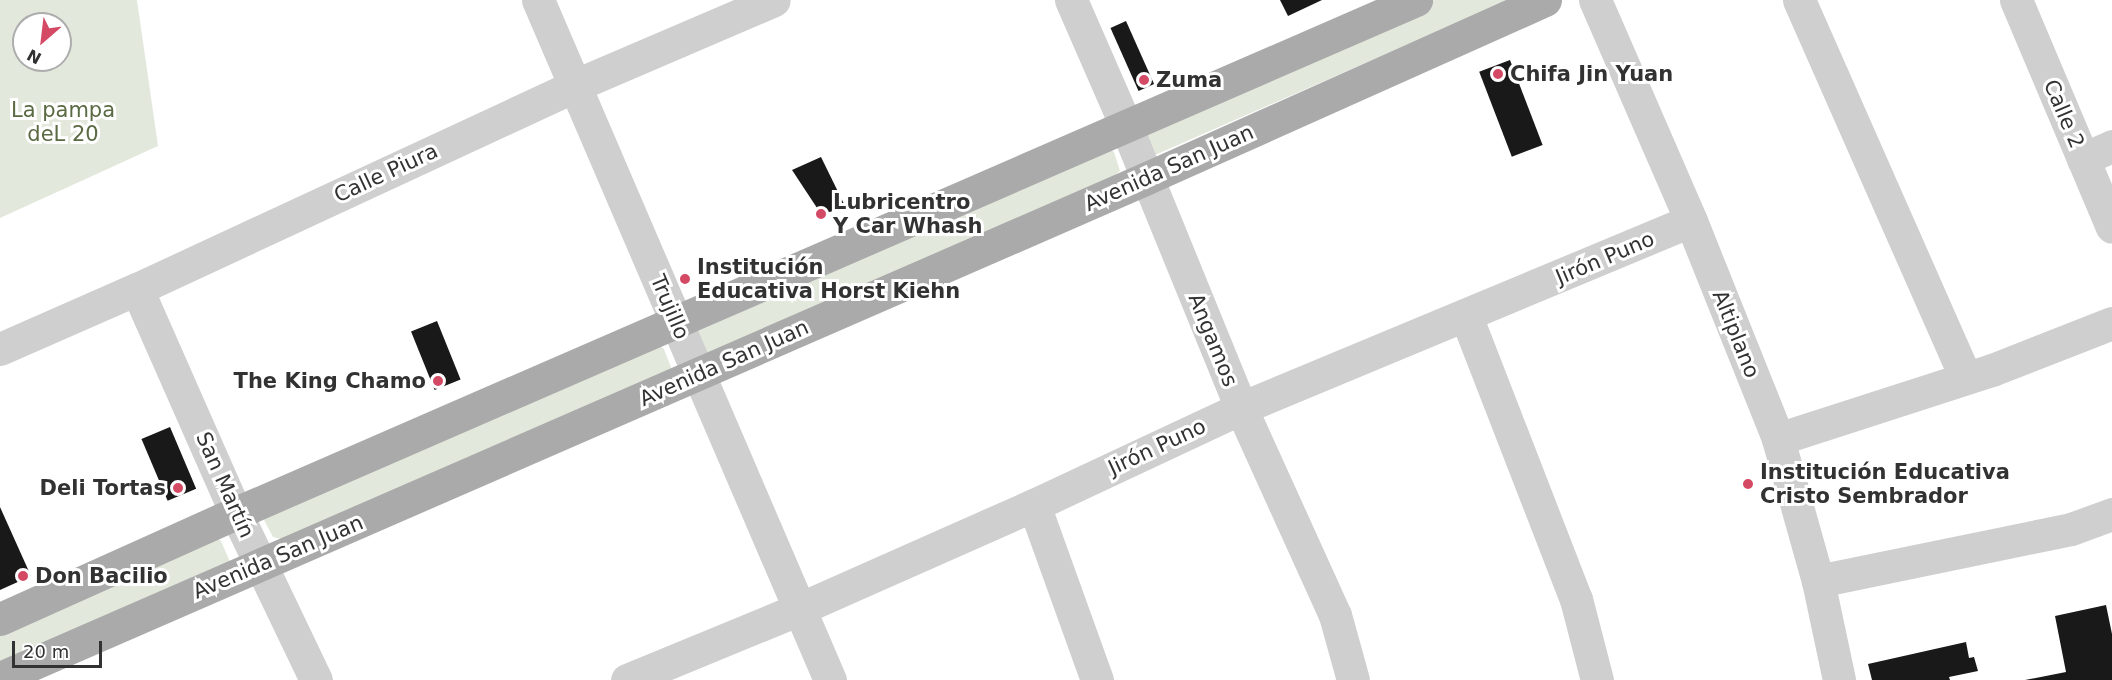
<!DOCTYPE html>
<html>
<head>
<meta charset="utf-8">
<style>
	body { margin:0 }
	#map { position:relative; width:2112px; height:680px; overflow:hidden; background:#fff; font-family:"DejaVu Sans",sans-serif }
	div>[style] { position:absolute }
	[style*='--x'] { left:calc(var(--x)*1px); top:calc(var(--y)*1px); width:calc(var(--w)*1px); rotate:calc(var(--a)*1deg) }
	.green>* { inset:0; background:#e3e8dc }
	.building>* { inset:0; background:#191919; transform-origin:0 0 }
	.minor>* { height:33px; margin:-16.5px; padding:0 16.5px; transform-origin:16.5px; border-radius:16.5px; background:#cfcfcf }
	.major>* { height:33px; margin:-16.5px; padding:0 16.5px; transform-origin:16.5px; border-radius:16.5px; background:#aaa }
	.dots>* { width:16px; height:16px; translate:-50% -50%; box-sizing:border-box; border:3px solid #fff; border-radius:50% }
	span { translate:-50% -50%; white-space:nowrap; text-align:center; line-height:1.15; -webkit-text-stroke:6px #fff; paint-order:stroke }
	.poi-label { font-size:21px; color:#323232; font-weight:700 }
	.left { translate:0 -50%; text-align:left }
	.right { translate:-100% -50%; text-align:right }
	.park-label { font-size:21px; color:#5a6a43 }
	.street-label { font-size:21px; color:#323232 }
	.north { position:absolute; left:12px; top:12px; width:60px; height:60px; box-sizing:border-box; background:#fff; border:2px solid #adadad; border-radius:50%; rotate:208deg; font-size:16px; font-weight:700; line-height:24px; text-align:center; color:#323232 }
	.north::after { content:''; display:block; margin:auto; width:21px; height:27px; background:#d44a65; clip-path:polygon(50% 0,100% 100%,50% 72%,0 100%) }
	.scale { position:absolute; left:12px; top:641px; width:90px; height:27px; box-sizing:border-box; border:3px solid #323232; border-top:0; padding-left:8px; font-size:18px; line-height:21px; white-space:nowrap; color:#323232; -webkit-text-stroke:4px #fff; paint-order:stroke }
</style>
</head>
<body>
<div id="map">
	<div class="green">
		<i style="clip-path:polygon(evenodd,0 0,137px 0,158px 146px,0 218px,0 0,24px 24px,60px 24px,60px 60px,24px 60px,24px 24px)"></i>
		<i style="clip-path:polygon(1435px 0,1509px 0,1155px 155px,1142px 129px)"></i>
		<i style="clip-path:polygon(1107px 147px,1114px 152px,1120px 171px,1115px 175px,702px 360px,692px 334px)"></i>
		<i style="clip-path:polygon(660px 346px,664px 349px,672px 370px,281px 539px,273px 537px,264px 520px,266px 513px)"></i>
		<i style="clip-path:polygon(215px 536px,221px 541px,230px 562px,0 663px,0 627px)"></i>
	</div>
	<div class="building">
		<i style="clip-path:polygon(1280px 0,1322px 0,1288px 16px)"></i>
		<i style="left:1126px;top:21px;width:69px;height:17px;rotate:66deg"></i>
		<i style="left:1510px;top:60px;width:91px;height:33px;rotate:69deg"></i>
		<i style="clip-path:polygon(821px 157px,846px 208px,821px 214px,792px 170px)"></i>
		<i style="left:437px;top:321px;width:63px;height:28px;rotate:68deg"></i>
		<i style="left:170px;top:427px;width:67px;height:31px;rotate:67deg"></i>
		<i style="clip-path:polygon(0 507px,31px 576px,0 590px)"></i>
		<i style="clip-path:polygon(2106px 605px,2112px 634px,2112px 680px,2025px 680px,2066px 672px,2055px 616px)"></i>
		<i style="clip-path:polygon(1966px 642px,1969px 658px,1974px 657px,1978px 671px,1949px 677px,1950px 680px,1872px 680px,1868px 664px)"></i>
	</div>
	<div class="minor">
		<i style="--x:538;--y:0;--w:740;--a:66.76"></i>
		<i style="--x:1071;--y:0;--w:137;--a:66.4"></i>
		<i style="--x:1126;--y:126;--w:305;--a:67.8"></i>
		<i style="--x:1241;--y:408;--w:227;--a:65.6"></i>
		<i style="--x:1335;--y:615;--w:67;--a:74.5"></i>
		<i style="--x:1595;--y:0;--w:241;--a:66.5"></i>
		<i style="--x:1691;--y:221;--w:235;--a:68.2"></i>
		<i style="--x:1778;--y:439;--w:148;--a:74.3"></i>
		<i style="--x:1818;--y:581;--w:101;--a:78"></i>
		<i style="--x:1799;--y:0;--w:412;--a:66.2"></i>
		<i style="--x:2016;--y:0;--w:246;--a:67.1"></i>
		<i style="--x:2083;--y:159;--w:32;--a:-24"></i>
		<i style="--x:137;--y:289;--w:245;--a:66.2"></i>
		<i style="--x:236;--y:513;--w:185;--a:64.4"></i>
		<i style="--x:1466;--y:316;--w:304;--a:68.8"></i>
		<i style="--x:1576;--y:599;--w:84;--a:75.5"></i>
		<i style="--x:0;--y:349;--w:150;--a:-23.7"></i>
		<i style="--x:137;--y:289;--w:484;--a:-24.9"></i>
		<i style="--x:576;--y:85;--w:215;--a:-23.2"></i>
		<i style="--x:1778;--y:439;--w:225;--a:-17.9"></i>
		<i style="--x:1992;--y:370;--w:129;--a:-21.4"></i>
		<i style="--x:1034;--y:505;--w:186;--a:70.2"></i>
		<i style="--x:1818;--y:581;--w:258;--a:-11.6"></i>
		<i style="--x:2071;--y:529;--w:44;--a:-20.1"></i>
		<i style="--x:627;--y:680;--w:186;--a:-22.4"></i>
		<i style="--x:799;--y:609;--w:257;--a:-23.9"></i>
		<i style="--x:1034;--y:505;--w:229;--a:-25.1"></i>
		<i style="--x:1241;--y:408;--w:487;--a:-22.6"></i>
	</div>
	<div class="major">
		<i style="--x:0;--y:619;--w:259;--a:-24.2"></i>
		<i style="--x:236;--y:513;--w:1287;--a:-23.5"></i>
		<i style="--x:0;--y:678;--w:1251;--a:-23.55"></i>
		<i style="--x:1147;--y:178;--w:436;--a:-24.1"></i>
	</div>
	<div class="dots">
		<i style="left:1498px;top:74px;background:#d44a65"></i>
		<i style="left:1144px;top:80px;background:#d44a65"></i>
		<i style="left:821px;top:214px;background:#d44a65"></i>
		<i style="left:685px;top:279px;background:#d44a65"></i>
		<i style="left:438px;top:381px;background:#d44a65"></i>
		<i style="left:1748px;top:484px;background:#d44a65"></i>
		<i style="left:178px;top:488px;background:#d44a65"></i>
		<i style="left:23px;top:576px;background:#d44a65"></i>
	</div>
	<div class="poi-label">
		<span class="left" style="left:1510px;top:74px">Chifa Jin Yuan</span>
		<span class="left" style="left:1156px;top:80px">Zuma</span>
		<span class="left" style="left:833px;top:214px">Lubricentro<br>Y Car Whash</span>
		<span class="left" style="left:697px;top:279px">Institución<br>Educativa Horst Kiehn</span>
		<span class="right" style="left:426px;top:381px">The King Chamo</span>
		<span class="left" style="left:1760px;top:484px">Institución Educativa<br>Cristo Sembrador</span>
		<span class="right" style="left:166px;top:488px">Deli Tortas</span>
		<span class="left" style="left:35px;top:576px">Don Bacilio</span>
	</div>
	<div class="park-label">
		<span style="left:63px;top:122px">La pampa<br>deL 20</span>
	</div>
	<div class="street-label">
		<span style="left:2064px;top:114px;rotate:67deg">Calle 2</span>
		<span style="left:1169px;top:168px;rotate:-24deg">Avenida San Juan</span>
		<span style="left:386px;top:173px;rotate:-25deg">Calle Piura</span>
		<span style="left:1605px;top:258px;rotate:-23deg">Jirón Puno</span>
		<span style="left:670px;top:307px;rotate:67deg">Trujillo</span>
		<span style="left:1736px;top:334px;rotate:68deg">Altiplano</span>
		<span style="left:1213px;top:340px;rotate:68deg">Angamos</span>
		<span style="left:724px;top:363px;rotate:-24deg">Avenida San Juan</span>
		<span style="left:1157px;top:447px;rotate:-25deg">Jirón Puno</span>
		<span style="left:225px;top:485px;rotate:66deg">San Martín</span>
		<span style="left:278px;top:557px;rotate:-23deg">Avenida San Juan</span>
	</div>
	<div class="north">N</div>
	<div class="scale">20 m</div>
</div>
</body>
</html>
